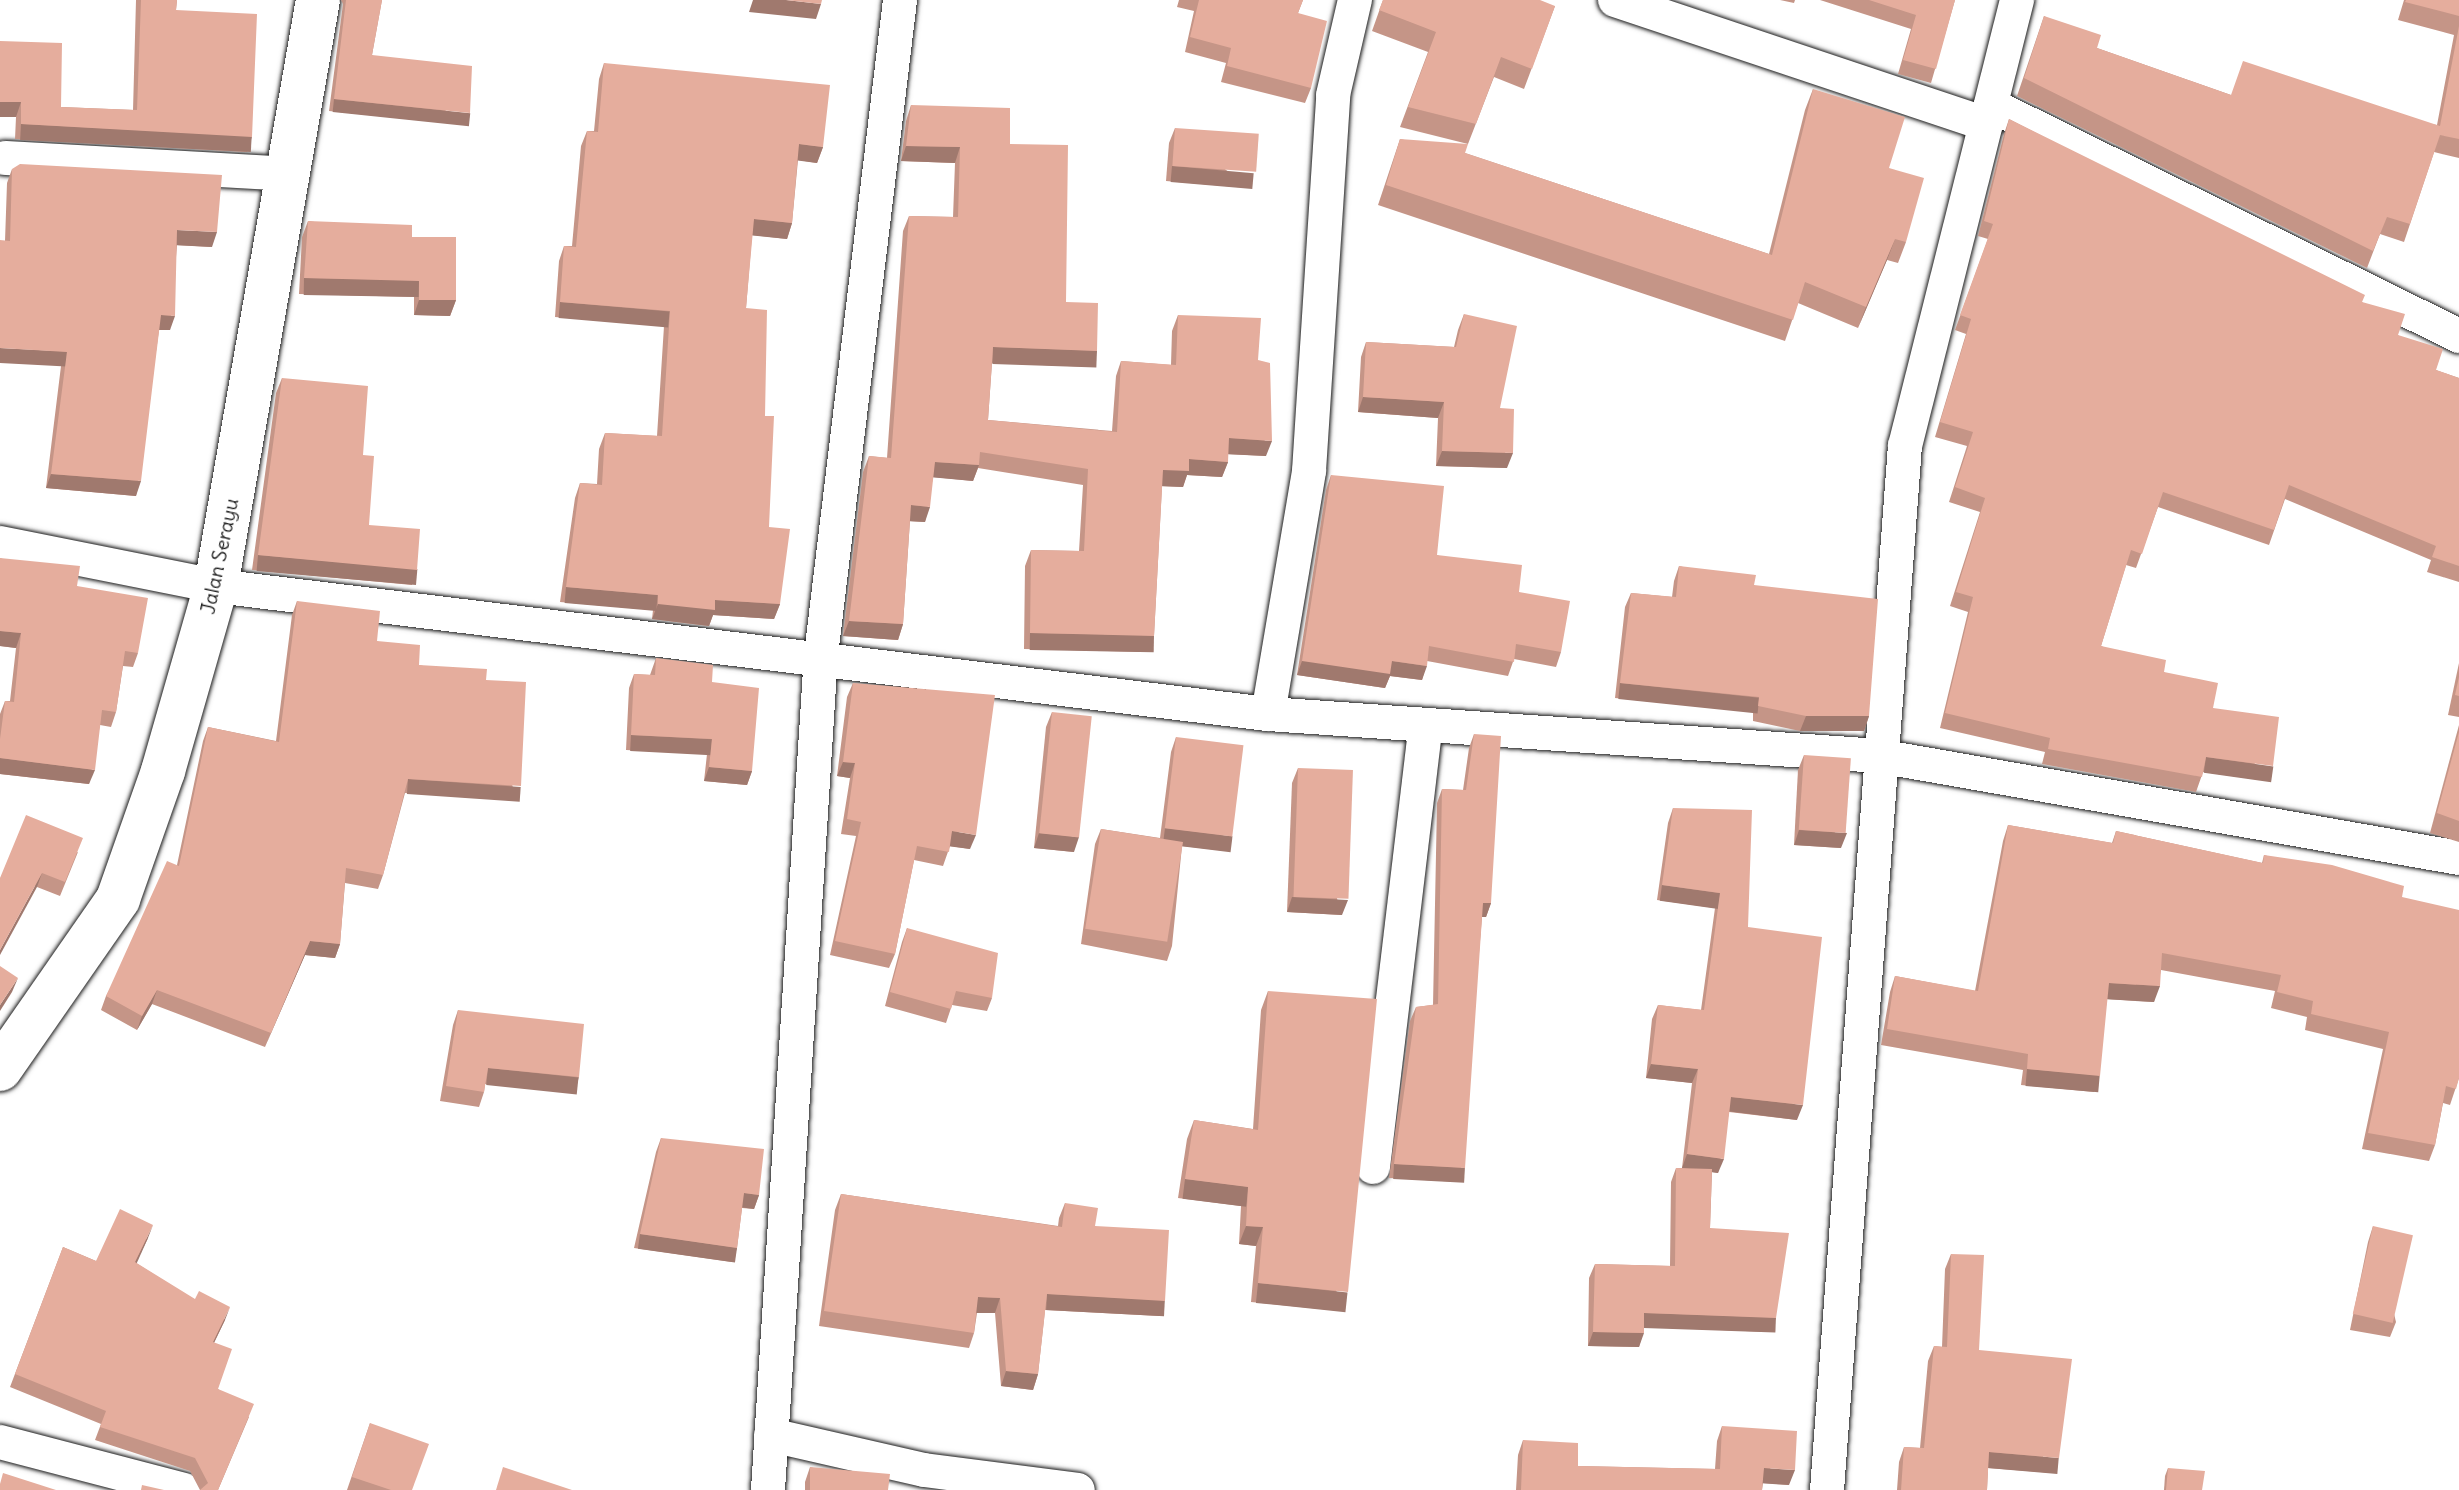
<!DOCTYPE html>
<html>
<head>
<meta charset="utf-8">
<style>
	body { margin:0 }
	#map { position:relative; width:2459px; height:1490px; overflow:hidden; background:#fff; font-family:Delius,sans-serif }
	div>[style] { position:absolute }
	[style*='--x'] { left:calc(var(--x)*1px); top:calc(var(--y)*1px); width:calc(var(--w)*1px); rotate:calc(var(--a)*1deg) }
	.roads { filter:drop-shadow(0 0 2px #1c1c1c) drop-shadow(0 0 2px #1c1c1c) }
	.street>* { height:34px; margin:-17px; padding:0 17px; transform-origin:17px; border-radius:17px; background:#fff }
	.secondary>* { height:44px; margin:-22px; padding:0 22px; transform-origin:22px; border-radius:22px; background:#fff }
	.wall>* { inset:0; background:#c59587 }
	.shaded-wall>* { inset:0; background:#a0796e; transform-origin:0 0 }
	.building>* { inset:0; background:#e5ad9d; transform-origin:0 0 }
	span { translate:-50% -50%; white-space:nowrap; text-align:center; line-height:1.15; -webkit-text-stroke:8px #fff; paint-order:stroke }
	.street-label { font-size:20px; color:#1c1c1c }
</style>
</head>
<body>
<div id="map">
	<div class="roads">
		<div class="street">
			<i style="--x:1615;--y:0;--w:391;--a:18.5"></i>
			<i style="--x:1991;--y:105;--w:522;--a:26.27"></i>
			<i style="--x:5;--y:158;--w:283;--a:3.2"></i>
			<i style="--x:0;--y:543;--w:220;--a:11.3"></i>
			<i style="--x:216;--y:586;--w:1060;--a:6.94"></i>
			<i style="--x:1268;--y:714;--w:612;--a:3.93"></i>
			<i style="--x:1879;--y:756;--w:589;--a:9.97"></i>
			<i style="--x:1268;--y:714;--w:246;--a:-80.4"></i>
			<i style="--x:1309;--y:471;--w:377;--a:-86.3"></i>
			<i style="--x:1333;--y:95;--w:98;--a:-77"></i>
			<i style="--x:1373;--y:1167;--w:441;--a:-83.2"></i>
			<i style="--x:771;--y:1435;--w:157;--a:12.9"></i>
			<i style="--x:924;--y:1470;--w:155;--a:7.4"></i>
			<i style="--x:0;--y:1442;--w:190;--a:14.6"></i>
			<i style="--x:768;--y:1490;--w:837;--a:-86.37"></i>
			<i style="--x:821;--y:655;--w:660;--a:-83.12"></i>
			<i style="--x:1827;--y:1490;--w:1047;--a:-85.73"></i>
			<i style="--x:1905;--y:446;--w:460;--a:-75.9"></i>
		</div>
		<div class="secondary">
			<i style="--x:0;--y:1069;--w:207;--a:-55.2"></i>
			<i style="--x:118;--y:899;--w:136;--a:-70.6"></i>
			<i style="--x:163;--y:771;--w:192;--a:-74"></i>
			<i style="--x:216;--y:586;--w:595;--a:-80.13"></i>
		</div>
	</div>
	<div class="wall">
		<i style="clip-path:polygon(136px 0,177px 0,176px 10px,252px 137px,247px 152px,15px 139px,16px 117px,0 41px,61px 107px,133px 110px)"></i>
		<i style="clip-path:polygon(341px 0,382px 0,372px 55px,465px 125px,329px 111px,343px 4px)"></i>
		<i style="clip-path:polygon(1179px 0,1303px 0,1298px 13px,1311px 88px,1305px 103px,1221px 82px,1226px 63px,1185px 52px,1194px 11px,1177px 7px)"></i>
		<i style="clip-path:polygon(1383px 0,1555px 6px,1524px 89px,1494px 77px,1468px 144px,1400px 127px,1428px 52px,1372px 31px)"></i>
		<i style="clip-path:polygon(1780px 0,1795px 0,1794px 3px)"></i>
		<i style="clip-path:polygon(1820px 0,1955px 0,1931px 83px,1898px 74px,1911px 29px)"></i>
		<i style="clip-path:polygon(2404px 0,2459px 0,2459px 158px,2434px 152px,2404px 242px,2380px 234px,2367px 268px,2017px 96px,2044px 16px,2097px 48px,2231px 95px,2437px 125px,2454px 35px,2398px 20px)"></i>
		<i style="clip-path:polygon(604px 63px,823px 147px,817px 163px,798px 160px,792px 223px,787px 239px,752px 235px,746px 308px,765px 416px,769px 527px,780px 604px,774px 619px,713px 615px,709px 626px,652px 619px,653px 610px,560px 602px,575px 498px,580px 483px,597px 484px,599px 449px,605px 433px,657px 436px,664px 326px,555px 317px,559px 261px,564px 246px,572px 246px,581px 146px,587px 131px,594px 131px,599px 79px)"></i>
		<i style="clip-path:polygon(1813px 89px,1889px 168px,1906px 242px,1898px 263px,1887px 260px,1858px 328px,1798px 303px,1785px 341px,1378px 205px,1400px 139px,1465px 153px,1769px 254px,1805px 110px)"></i>
		<i style="clip-path:polygon(911px 105px,1010px 144px,1066px 302px,1097px 351px,1092px 367px,992px 363px,988px 420px,1112px 431px,1116px 376px,1121px 361px,1171px 365px,1172px 331px,1178px 315px,1258px 360px,1266px 456px,1228px 454px,1228px 462px,1222px 477px,1187px 475px,1183px 487px,1162px 486px,1154px 636px,1148px 652px,1024px 649px,1025px 566px,1031px 550px,1079px 551px,1083px 485px,978px 468px,973px 481px,933px 477px,925px 522px,910px 521px,903px 624px,898px 640px,843px 636px,863px 472px,869px 456px,887px 458px,903px 231px,909px 216px,953px 217px,955px 163px,901px 161px,906px 121px)"></i>
		<i style="clip-path:polygon(2009px 119px,2362px 302px,2436px 370px,2459px 378px,2459px 582px,2427px 572px,2431px 560px,2285px 499px,2269px 545px,2158px 507px,2136px 568px,2126px 565px,2101px 646px,2164px 672px,2213px 708px,2268px 781px,2203px 772px,2196px 792px,2042px 764px,2045px 752px,1940px 728px,1968px 612px,1950px 606px,1980px 512px,1949px 502px,1967px 446px,1935px 437px,1966px 334px,1955px 330px,1988px 239px,1978px 236px,2004px 134px)"></i>
		<i style="clip-path:polygon(1175px 128px,1248px 188px,1166px 181px,1169px 143px)"></i>
		<i style="clip-path:polygon(12px 169px,212px 247px,177px 245px,170px 330px,159px 330px,136px 496px,46px 488px,61px 366px,5px 241px,7px 183px)"></i>
		<i style="clip-path:polygon(308px 221px,412px 237px,456px 300px,450px 316px,414px 315px,414px 297px,299px 294px,302px 237px)"></i>
		<i style="clip-path:polygon(1464px 314px,1500px 408px,1507px 468px,1436px 466px,1438px 418px,1358px 412px,1361px 357px,1366px 342px,1454px 347px,1458px 330px)"></i>
		<i style="clip-path:polygon(282px 378px,363px 455px,369px 525px,417px 570px,412px 585px,252px 570px,276px 393px)"></i>
		<i style="clip-path:polygon(1331px 475px,1437px 555px,1519px 592px,1561px 652px,1556px 667px,1514px 659px,1508px 676px,1427px 661px,1422px 680px,1390px 676px,1385px 688px,1297px 675px,1326px 490px)"></i>
		<i style="clip-path:polygon(0 558px,77px 586px,138px 653px,133px 667px,123px 666px,116px 712px,111px 727px,100px 725px,89px 784px,0 774px,0 714px,5px 701px,10px 701px,16px 648px,0 646px)"></i>
		<i style="clip-path:polygon(1679px 566px,1754px 585px,1869px 716px,1864px 731px,1800px 731px,1753px 721px,1753px 712px,1615px 698px,1625px 607px,1631px 593px,1672px 597px,1674px 581px)"></i>
		<i style="clip-path:polygon(297px 601px,377px 641px,419px 665px,486px 680px,516px 800px,405px 793px,383px 875px,378px 889px,345px 883px,340px 944px,335px 958px,305px 955px,265px 1047px,152px 1004px,137px 1030px,101px 1010px,106px 996px,177px 865px,203px 741px,208px 727px,276px 741px,292px 615px)"></i>
		<i style="clip-path:polygon(656px 658px,712px 682px,752px 771px,747px 785px,704px 781px,707px 754px,626px 750px,629px 688px,634px 674px,650px 675px)"></i>
		<i style="clip-path:polygon(2459px 663px,2459px 717px,2448px 715px)"></i>
		<i style="clip-path:polygon(853px 683px,970px 849px,950px 846px,943px 866px,914px 860px,895px 954px,889px 968px,830px 955px,856px 836px,841px 834px,850px 778px,837px 776px,847px 697px)"></i>
		<i style="clip-path:polygon(1052px 712px,1074px 852px,1034px 848px,1046px 727px)"></i>
		<i style="clip-path:polygon(2459px 725px,2459px 842px,2430px 833px)"></i>
		<i style="clip-path:polygon(1474px 734px,1491px 903px,1486px 917px,1482px 917px,1460px 1182px,1389px 1178px,1410px 1021px,1416px 1007px,1433px 1005px,1437px 803px,1442px 789px,1463px 790px,1469px 748px)"></i>
		<i style="clip-path:polygon(1176px 737px,1227px 851px,1182px 846px,1172px 946px,1167px 961px,1081px 944px,1095px 844px,1101px 829px,1160px 838px,1171px 752px)"></i>
		<i style="clip-path:polygon(1804px 755px,1841px 848px,1794px 845px,1798px 770px)"></i>
		<i style="clip-path:polygon(1298px 768px,1342px 915px,1287px 912px,1292px 783px)"></i>
		<i style="clip-path:polygon(1673px 808px,1748px 927px,1797px 1120px,1729px 1112px,1718px 1173px,1712px 1172px,1710px 1228px,1776px 1318px,1770px 1332px,1644px 1327px,1639px 1347px,1588px 1346px,1589px 1278px,1595px 1264px,1670px 1266px,1671px 1182px,1676px 1168px,1682px 1168px,1692px 1083px,1646px 1078px,1652px 1019px,1658px 1005px,1701px 1010px,1715px 908px,1657px 900px,1668px 823px)"></i>
		<i style="clip-path:polygon(2008px 825px,2112px 843px,2116px 831px,2262px 863px,2264px 855px,2402px 897px,2459px 1078px,2450px 1105px,2443px 1103px,2435px 1145px,2429px 1161px,2362px 1149px,2383px 1049px,2305px 1030px,2307px 1017px,2271px 1008px,2275px 991px,2161px 970px,2154px 1002px,2107px 999px,2094px 1092px,2021px 1085px,2023px 1070px,1881px 1045px,1890px 992px,1895px 976px,1975px 991px,2003px 841px)"></i>
		<i style="clip-path:polygon(78px 852px,60px 896px,37px 887px,0 878px)"></i>
		<i style="clip-path:polygon(907px 928px,992px 998px,987px 1011px,952px 1005px,946px 1023px,885px 1006px,902px 942px)"></i>
		<i style="clip-path:polygon(1268px 991px,1341px 1311px,1251px 1302px,1256px 1246px,1239px 1244px,1241px 1206px,1178px 1198px,1187px 1139px,1194px 1120px,1253px 1129px,1261px 1010px)"></i>
		<i style="clip-path:polygon(458px 1010px,579px 1077px,574px 1093px,485px 1084px,484px 1092px,479px 1107px,440px 1101px,453px 1025px)"></i>
		<i style="clip-path:polygon(661px 1138px,759px 1195px,754px 1209px,742px 1208px,737px 1248px,732px 1262px,634px 1248px,656px 1152px)"></i>
		<i style="clip-path:polygon(841px 1194px,1058px 1226px,1059px 1218px,1065px 1203px,1095px 1226px,1160px 1316px,1045px 1310px,1038px 1374px,1033px 1390px,1001px 1386px,995px 1313px,977px 1313px,974px 1333px,969px 1348px,819px 1326px,835px 1210px)"></i>
		<i style="clip-path:polygon(2373px 1226px,2396px 1322px,2390px 1337px,2350px 1330px,2368px 1242px)"></i>
		<i style="clip-path:polygon(148px 1238px,136px 1263px,225px 1320px,214px 1343px,218px 1389px,249px 1417px,218px 1490px,200px 1490px,190px 1471px,95px 1440px,101px 1424px,10px 1387px,63px 1247px,96px 1261px)"></i>
		<i style="clip-path:polygon(1951px 1254px,1979px 1350px,2053px 1473px,1988px 1468px,1987px 1490px,1897px 1490px,1899px 1462px,1904px 1447px,1920px 1448px,1928px 1361px,1934px 1346px,1942px 1347px,1945px 1269px)"></i>
		<i style="clip-path:polygon(370px 1423px,412px 1490px,347px 1490px)"></i>
		<i style="clip-path:polygon(1722px 1426px,1789px 1485px,1763px 1483px,1762px 1490px,1516px 1490px,1518px 1455px,1523px 1440px,1578px 1466px,1715px 1469px,1717px 1441px)"></i>
		<i style="clip-path:polygon(810px 1467px,888px 1490px,805px 1490px,805px 1482px)"></i>
		<i style="clip-path:polygon(2168px 1468px,2202px 1490px,2164px 1490px,2165px 1476px)"></i>
	</div>
	<div class="shaded-wall">
		<i style="clip-path:polygon(753px 0,786px 0,821px 4px,816px 19px,749px 12px)"></i>
		<i style="left:334px;top:99px;width:137px;height:13px;rotate:6deg"></i>
		<i style="clip-path:polygon(0 102px,21px 102px,16px 117px,0 117px)"></i>
		<i style="left:21px;top:124px;width:231px;height:16px;rotate:3deg"></i>
		<i style="clip-path:polygon(799px 144px,823px 147px,817px 163px,794px 160px)"></i>
		<i style="clip-path:polygon(906px 146px,960px 147px,955px 163px,901px 161px)"></i>
		<i style="left:1172px;top:166px;width:82px;height:16px;rotate:5deg"></i>
		<i style="clip-path:polygon(754px 219px,792px 223px,787px 239px,748px 235px)"></i>
		<i style="clip-path:polygon(177px 230px,217px 232px,212px 247px,172px 245px)"></i>
		<i style="clip-path:polygon(1895px 239px,1887px 260px,1858px 328px,1866px 307px)"></i>
		<i style="left:304px;top:278px;width:115px;height:17px;rotate:1deg"></i>
		<i style="clip-path:polygon(419px 300px,456px 300px,450px 316px,414px 315px)"></i>
		<i style="left:560px;top:302px;width:110px;height:16px;rotate:5deg"></i>
		<i style="clip-path:polygon(161px 315px,175px 316px,170px 330px,155px 330px)"></i>
		<i style="left:993px;top:347px;width:104px;height:17px;rotate:2deg"></i>
		<i style="left:0;top:348px;width:67px;height:15px;rotate:3deg"></i>
		<i style="clip-path:polygon(1363px 397px,1444px 402px,1438px 418px,1358px 412px)"></i>
		<i style="clip-path:polygon(1229px 438px,1272px 441px,1266px 456px,1223px 454px)"></i>
		<i style="clip-path:polygon(1442px 451px,1513px 453px,1507px 468px,1436px 466px)"></i>
		<i style="clip-path:polygon(1189px 459px,1228px 462px,1222px 477px,1187px 475px,1183px 487px,1157px 486px,1163px 470px)"></i>
		<i style="clip-path:polygon(935px 462px,979px 465px,973px 481px,929px 477px)"></i>
		<i style="clip-path:polygon(51px 474px,141px 481px,136px 496px,46px 488px)"></i>
		<i style="clip-path:polygon(911px 505px,930px 507px,925px 522px,905px 521px)"></i>
		<i style="left:258px;top:555px;width:160px;height:16px;rotate:5deg"></i>
		<i style="left:566px;top:587px;width:92px;height:16px;rotate:5deg"></i>
		<i style="clip-path:polygon(715px 600px,780px 604px,774px 619px,713px 615px,709px 626px,652px 619px,658px 604px)"></i>
		<i style="clip-path:polygon(849px 621px,903px 624px,898px 640px,843px 636px)"></i>
		<i style="clip-path:polygon(0 631px,21px 633px,16px 648px,0 646px)"></i>
		<i style="left:1030px;top:633px;width:124px;height:17px;rotate:1deg"></i>
		<i style="clip-path:polygon(1302px 661px,1392px 661px,1427px 666px,1422px 680px,1390px 676px,1385px 688px,1297px 675px)"></i>
		<i style="left:1620px;top:683px;width:140px;height:16px;rotate:6deg"></i>
		<i style="clip-path:polygon(1806px 716px,1869px 716px,1864px 731px,1800px 731px)"></i>
		<i style="left:631px;top:735px;width:81px;height:16px;rotate:3deg"></i>
		<i style="left:2206px;top:757px;width:68px;height:16px;rotate:8deg"></i>
		<i style="clip-path:polygon(0 758px,95px 770px,89px 784px,0 774px)"></i>
		<i style="clip-path:polygon(843px 762px,855px 763px,850px 778px,837px 776px)"></i>
		<i style="clip-path:polygon(709px 767px,752px 771px,747px 785px,704px 781px)"></i>
		<i style="left:408px;top:779px;width:113px;height:15px;rotate:4deg"></i>
		<i style="left:1165px;top:828px;width:68px;height:16px;rotate:7deg"></i>
		<i style="clip-path:polygon(1799px 830px,1847px 833px,1841px 848px,1794px 845px)"></i>
		<i style="clip-path:polygon(952px 831px,976px 835px,970px 849px,947px 846px)"></i>
		<i style="clip-path:polygon(1039px 833px,1079px 837px,1074px 852px,1034px 848px)"></i>
		<i style="clip-path:polygon(42px 873px,37px 887px,0 955px,0 950px)"></i>
		<i style="left:1662px;top:885px;width:59px;height:16px;rotate:8deg"></i>
		<i style="clip-path:polygon(1292px 897px,1348px 900px,1342px 915px,1287px 912px)"></i>
		<i style="clip-path:polygon(1483px 903px,1491px 903px,1486px 917px,1478px 917px)"></i>
		<i style="clip-path:polygon(310px 941px,340px 944px,335px 958px,305px 955px,265px 1047px)"></i>
		<i style="clip-path:polygon(18px 978px,12px 992px,0 1011px,0 1005px)"></i>
		<i style="clip-path:polygon(2109px 983px,2160px 986px,2154px 1002px,2103px 999px)"></i>
		<i style="clip-path:polygon(157px 990px,152px 1004px,137px 1030px,142px 1016px)"></i>
		<i style="clip-path:polygon(1651px 1064px,1698px 1069px,1692px 1083px,1646px 1078px)"></i>
		<i style="left:488px;top:1068px;width:91px;height:17px;rotate:6deg"></i>
		<i style="left:2027px;top:1069px;width:73px;height:17px;rotate:5deg"></i>
		<i style="clip-path:polygon(1731px 1097px,1803px 1105px,1797px 1120px,1726px 1111px)"></i>
		<i style="clip-path:polygon(1687px 1154px,1724px 1159px,1718px 1173px,1682px 1168px)"></i>
		<i style="left:1394px;top:1164px;width:71px;height:15px;rotate:3deg"></i>
		<i style="left:1185px;top:1179px;width:64px;height:20px;rotate:7deg"></i>
		<i style="clip-path:polygon(744px 1193px,759px 1195px,754px 1209px,739px 1207px)"></i>
		<i style="clip-path:polygon(153px 1225px,148px 1238px,131px 1276px,135px 1262px)"></i>
		<i style="clip-path:polygon(1246px 1226px,1263px 1227px,1256px 1246px,1239px 1244px)"></i>
		<i style="left:640px;top:1234px;width:98px;height:15px;rotate:8deg"></i>
		<i style="left:1258px;top:1283px;width:90px;height:20px;rotate:6deg"></i>
		<i style="left:1047px;top:1294px;width:118px;height:16px;rotate:3deg"></i>
		<i style="clip-path:polygon(978px 1297px,1000px 1298px,995px 1313px,973px 1313px)"></i>
		<i style="clip-path:polygon(230px 1307px,225px 1320px,208px 1355px,213px 1342px)"></i>
		<i style="left:1644px;top:1313px;width:132px;height:15px;rotate:2deg"></i>
		<i style="clip-path:polygon(1593px 1332px,1644px 1333px,1639px 1347px,1588px 1346px)"></i>
		<i style="clip-path:polygon(1006px 1371px,1038px 1374px,1033px 1390px,1001px 1386px)"></i>
		<i style="left:1989px;top:1452px;width:70px;height:16px;rotate:5deg"></i>
		<i style="clip-path:polygon(1764px 1468px,1795px 1470px,1789px 1485px,1758px 1483px)"></i>
	</div>
	<div class="building">
		<i style="clip-path:polygon(141px 0,177px 0,176px 10px,257px 14px,252px 137px,21px 124px,21px 102px,0 102px,0 41px,62px 43px,61px 107px,137px 110px)"></i>
		<i style="clip-path:polygon(346px 0,382px 0,372px 55px,472px 66px,470px 113px,334px 99px)"></i>
		<i style="clip-path:polygon(786px 0,822px 0,821px 4px)"></i>
		<i style="clip-path:polygon(1199px 0,1303px 0,1298px 13px,1327px 21px,1311px 88px,1227px 66px,1231px 48px,1190px 37px)"></i>
		<i style="clip-path:polygon(1383px 0,1540px 0,1555px 6px,1532px 69px,1501px 57px,1476px 124px,1408px 107px,1436px 32px,1379px 10px)"></i>
		<i style="clip-path:polygon(1869px 0,1955px 0,1936px 69px,1903px 60px,1916px 15px)"></i>
		<i style="clip-path:polygon(2406px 0,2459px 0,2459px 16px,2405px 2px)"></i>
		<i style="clip-path:polygon(2044px 16px,2101px 35px,2097px 48px,2231px 95px,2243px 61px,2440px 126px,2459px 26px,2459px 139px,2440px 135px,2410px 224px,2387px 217px,2373px 251px,2024px 78px)"></i>
		<i style="clip-path:polygon(604px 63px,830px 85px,823px 147px,799px 144px,792px 223px,754px 219px,746px 308px,767px 310px,765px 416px,774px 416px,769px 527px,790px 529px,780px 604px,715px 600px,715px 610px,658px 604px,658px 595px,566px 587px,580px 483px,602px 485px,605px 433px,662px 436px,670px 311px,560px 302px,564px 246px,576px 247px,587px 131px,598px 132px)"></i>
		<i style="clip-path:polygon(1813px 89px,1905px 117px,1889px 168px,1924px 178px,1906px 242px,1895px 239px,1866px 307px,1805px 282px,1793px 320px,1386px 185px,1400px 139px,1468px 144px,1465px 153px,1772px 255px)"></i>
		<i style="clip-path:polygon(911px 105px,1010px 108px,1010px 144px,1068px 145px,1066px 302px,1098px 303px,1097px 351px,993px 347px,988px 420px,1117px 432px,1121px 361px,1176px 365px,1178px 315px,1261px 318px,1258px 360px,1270px 363px,1272px 441px,1229px 438px,1228px 462px,1189px 459px,1189px 471px,1163px 470px,1154px 636px,1030px 633px,1031px 550px,1084px 551px,1088px 469px,980px 452px,979px 465px,935px 462px,930px 507px,911px 505px,903px 624px,849px 621px,869px 456px,891px 458px,909px 216px,958px 217px,960px 147px,906px 146px)"></i>
		<i style="clip-path:polygon(2009px 119px,2365px 295px,2362px 302px,2405px 314px,2398px 335px,2443px 349px,2436px 370px,2459px 378px,2459px 566px,2432px 557px,2436px 546px,2289px 485px,2274px 530px,2163px 492px,2142px 554px,2131px 550px,2101px 646px,2166px 660px,2164px 672px,2218px 683px,2213px 708px,2279px 717px,2273px 766px,2206px 757px,2202px 777px,2048px 749px,2050px 738px,1945px 713px,1973px 597px,1956px 592px,1985px 498px,1955px 487px,1973px 432px,1940px 422px,1971px 319px,1960px 315px,1993px 224px,1984px 221px)"></i>
		<i style="left:1175px;top:128px;width:84px;height:38px;rotate:4deg"></i>
		<i style="clip-path:polygon(20px 164px,222px 175px,217px 232px,177px 230px,175px 316px,161px 315px,141px 481px,51px 474px,67px 352px,0 348px,0 240px,10px 241px,12px 169px)"></i>
		<i style="clip-path:polygon(308px 221px,412px 225px,412px 237px,456px 237px,456px 300px,419px 300px,419px 281px,304px 278px)"></i>
		<i style="clip-path:polygon(1464px 314px,1517px 326px,1500px 408px,1514px 409px,1513px 453px,1442px 451px,1444px 402px,1363px 397px,1366px 342px,1456px 347px)"></i>
		<i style="clip-path:polygon(282px 378px,368px 386px,363px 455px,374px 456px,369px 525px,420px 529px,417px 570px,258px 555px)"></i>
		<i style="clip-path:polygon(1331px 475px,1444px 486px,1437px 555px,1522px 565px,1519px 592px,1570px 601px,1561px 652px,1516px 644px,1514px 662px,1429px 646px,1427px 666px,1392px 661px,1390px 674px,1302px 661px)"></i>
		<i style="clip-path:polygon(0 558px,80px 566px,77px 586px,148px 598px,138px 653px,125px 651px,116px 712px,102px 710px,95px 770px,0 758px,0 739px,5px 701px,14px 702px,21px 633px,0 631px)"></i>
		<i style="clip-path:polygon(1679px 566px,1756px 575px,1754px 585px,1878px 599px,1869px 716px,1806px 716px,1758px 706px,1759px 697px,1620px 683px,1631px 593px,1676px 597px)"></i>
		<i style="clip-path:polygon(297px 601px,380px 611px,377px 641px,420px 645px,419px 665px,487px 669px,486px 680px,526px 682px,521px 786px,408px 779px,383px 875px,346px 868px,340px 944px,310px 941px,271px 1033px,157px 990px,142px 1016px,106px 996px,167px 861px,179px 866px,208px 727px,279px 742px)"></i>
		<i style="clip-path:polygon(656px 658px,713px 665px,712px 682px,759px 688px,752px 771px,709px 767px,712px 739px,631px 735px,634px 674px,655px 675px)"></i>
		<i style="clip-path:polygon(2459px 677px,2459px 696px,2455px 695px)"></i>
		<i style="clip-path:polygon(853px 683px,995px 695px,976px 835px,952px 831px,949px 852px,917px 846px,895px 954px,835px 941px,861px 822px,847px 819px,855px 763px,843px 762px)"></i>
		<i style="left:1052px;top:712px;width:40px;height:122px;rotate:6deg"></i>
		<i style="clip-path:polygon(2459px 732px,2459px 821px,2437px 813px)"></i>
		<i style="clip-path:polygon(1474px 734px,1501px 736px,1491px 903px,1483px 903px,1465px 1168px,1394px 1164px,1416px 1007px,1438px 1004px,1442px 789px,1466px 790px)"></i>
		<i style="left:1176px;top:737px;width:68px;height:92px;rotate:7deg"></i>
		<i style="left:1804px;top:755px;width:47px;height:75px;rotate:4deg"></i>
		<i style="left:1298px;top:768px;width:55px;height:129px;rotate:2deg"></i>
		<i style="clip-path:polygon(1673px 808px,1752px 810px,1748px 927px,1822px 937px,1803px 1105px,1731px 1097px,1724px 1159px,1687px 1154px,1698px 1069px,1651px 1064px,1658px 1005px,1704px 1010px,1720px 893px,1662px 885px)"></i>
		<i style="clip-path:polygon(26px 815px,83px 838px,65px 882px,42px 873px,0 950px,0 878px)"></i>
		<i style="clip-path:polygon(2008px 825px,2113px 843px,2116px 831px,2263px 863px,2264px 855px,2332px 865px,2404px 886px,2402px 897px,2459px 910px,2459px 1078px,2456px 1089px,2446px 1086px,2435px 1145px,2368px 1133px,2389px 1032px,2311px 1014px,2313px 1001px,2277px 992px,2281px 975px,2162px 953px,2160px 986px,2109px 983px,2100px 1076px,2027px 1069px,2028px 1054px,1887px 1029px,1895px 976px,1978px 991px)"></i>
		<i style="left:1101px;top:829px;width:83px;height:101px;rotate:9deg"></i>
		<i style="clip-path:polygon(907px 928px,998px 953px,992px 998px,956px 991px,951px 1009px,890px 992px)"></i>
		<i style="clip-path:polygon(0 966px,18px 978px,0 1005px)"></i>
		<i style="clip-path:polygon(1268px 991px,1377px 999px,1348px 1292px,1258px 1283px,1263px 1227px,1246px 1226px,1248px 1187px,1185px 1179px,1194px 1120px,1258px 1130px)"></i>
		<i style="clip-path:polygon(458px 1010px,584px 1024px,579px 1077px,488px 1068px,484px 1092px,446px 1086px)"></i>
		<i style="clip-path:polygon(661px 1138px,764px 1149px,759px 1195px,744px 1193px,737px 1248px,640px 1234px)"></i>
		<i style="clip-path:polygon(1676px 1168px,1712px 1169px,1710px 1228px,1789px 1233px,1776px 1318px,1644px 1313px,1644px 1333px,1593px 1332px,1595px 1264px,1675px 1266px)"></i>
		<i style="clip-path:polygon(841px 1194px,1062px 1227px,1065px 1203px,1098px 1208px,1095px 1226px,1169px 1230px,1165px 1301px,1047px 1294px,1038px 1374px,1006px 1371px,1000px 1298px,978px 1297px,974px 1333px,824px 1311px)"></i>
		<i style="clip-path:polygon(120px 1209px,153px 1225px,135px 1262px,195px 1299px,199px 1291px,230px 1307px,213px 1342px,232px 1349px,218px 1389px,254px 1404px,218px 1490px,200px 1490px,208px 1483px,195px 1458px,100px 1427px,106px 1411px,15px 1374px,63px 1247px,96px 1261px)"></i>
		<i style="left:2373px;top:1226px;width:41px;height:90px;rotate:13deg"></i>
		<i style="clip-path:polygon(1951px 1254px,1984px 1255px,1979px 1350px,2072px 1359px,2059px 1458px,1989px 1452px,1987px 1490px,1901px 1490px,1904px 1447px,1924px 1448px,1934px 1346px,1947px 1347px)"></i>
		<i style="clip-path:polygon(370px 1423px,429px 1444px,412px 1490px,391px 1490px,352px 1477px)"></i>
		<i style="clip-path:polygon(1722px 1426px,1797px 1431px,1795px 1470px,1764px 1468px,1762px 1490px,1521px 1490px,1523px 1440px,1578px 1443px,1578px 1466px,1720px 1469px)"></i>
		<i style="clip-path:polygon(503px 1467px,572px 1490px,496px 1490px)"></i>
		<i style="clip-path:polygon(810px 1467px,890px 1474px,888px 1490px,810px 1490px)"></i>
		<i style="clip-path:polygon(2168px 1468px,2205px 1471px,2202px 1490px,2166px 1490px)"></i>
		<i style="clip-path:polygon(3px 1473px,56px 1490px,0 1490px,0 1484px)"></i>
		<i style="clip-path:polygon(142px 1485px,164px 1490px,141px 1490px)"></i>
	</div>
	<div class="street-label">
		<span style="left:219px;top:556px;rotate:-78deg">Jalan Serayu</span>
	</div>
</div>
</body>
</html>
